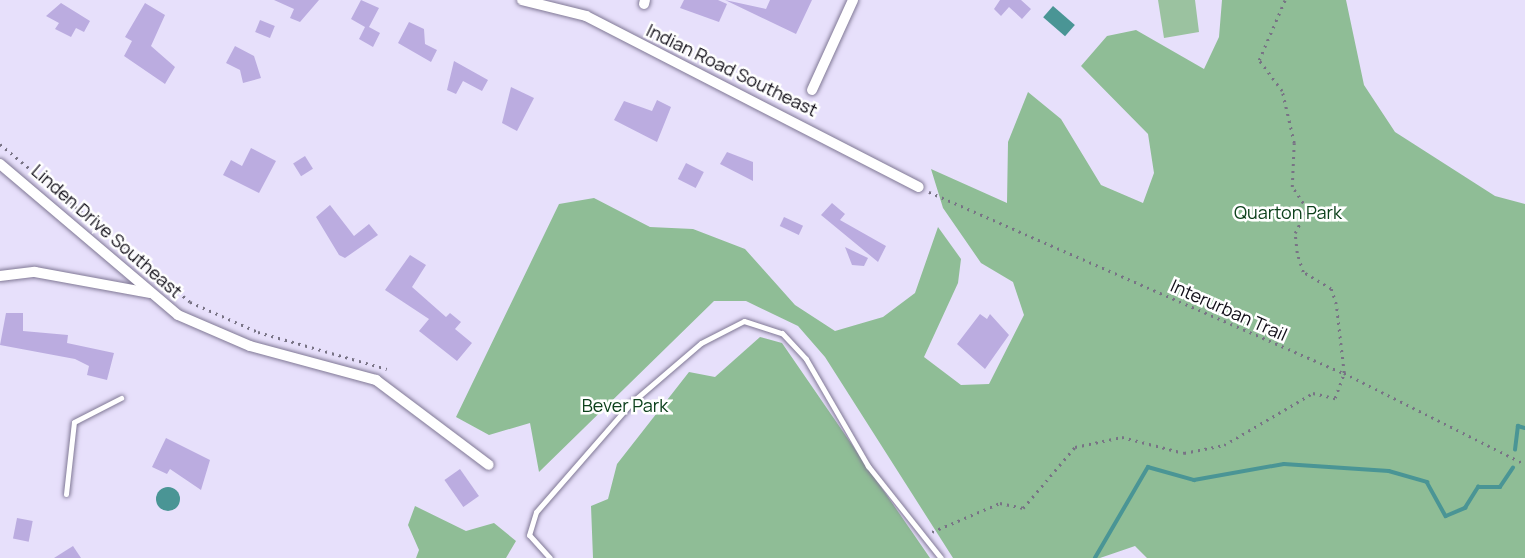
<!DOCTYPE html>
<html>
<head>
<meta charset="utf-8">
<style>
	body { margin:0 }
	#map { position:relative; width:1525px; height:558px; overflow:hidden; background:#e7e0fb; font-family:Manrope,sans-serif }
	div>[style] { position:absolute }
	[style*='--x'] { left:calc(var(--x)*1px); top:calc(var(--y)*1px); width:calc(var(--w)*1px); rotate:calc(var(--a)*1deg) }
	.green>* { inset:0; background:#9bc2a0 }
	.forest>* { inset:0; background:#8fbd96 }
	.water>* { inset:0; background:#4a9595; transform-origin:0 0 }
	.round { border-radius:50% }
	.stream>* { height:3.5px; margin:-1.75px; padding:0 1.75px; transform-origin:1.75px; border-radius:1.75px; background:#4a9595 }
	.building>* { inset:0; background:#bbace0; transform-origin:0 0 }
	.path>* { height:2.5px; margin-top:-1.25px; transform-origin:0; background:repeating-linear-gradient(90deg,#787385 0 2px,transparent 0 7px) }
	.roads { filter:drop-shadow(0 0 2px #807895) drop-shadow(0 0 2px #807895) }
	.lane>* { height:5px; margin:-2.5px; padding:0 2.5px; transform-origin:2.5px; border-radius:2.5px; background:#fff }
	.street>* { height:10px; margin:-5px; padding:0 5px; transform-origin:5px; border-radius:5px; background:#fff }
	span { translate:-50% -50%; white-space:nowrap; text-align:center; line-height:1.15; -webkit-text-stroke:5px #fff; paint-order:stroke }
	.street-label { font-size:18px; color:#0f0c16 }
	.park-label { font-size:18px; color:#0d411c }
</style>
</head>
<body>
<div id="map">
	<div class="green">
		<i style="clip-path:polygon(1158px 0,1195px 0,1199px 32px,1164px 38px)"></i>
	</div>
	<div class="forest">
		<i style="clip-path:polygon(1222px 0,1346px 0,1364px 85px,1395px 132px,1495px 196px,1525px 204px,1525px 558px,1147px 558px,1135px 546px,1100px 558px,953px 558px,825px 357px,798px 326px,746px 301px,714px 301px,539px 472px,530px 423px,489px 435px,456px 417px,559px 204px,594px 198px,650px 227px,693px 229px,745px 249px,795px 305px,835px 331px,883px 317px,915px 293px,938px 227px,961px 259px,958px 283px,924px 357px,961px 385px,989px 384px,1024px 315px,1013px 282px,981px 263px,943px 208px,931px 169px,1007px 203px,1008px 142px,1028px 92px,1061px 119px,1101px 185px,1143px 203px,1154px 173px,1148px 134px,1081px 66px,1107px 36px,1136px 30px,1204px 69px,1219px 37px)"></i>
		<i style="clip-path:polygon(760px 337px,782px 343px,930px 558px,593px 558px,591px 506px,608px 499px,617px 464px,689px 372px,715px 377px)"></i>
		<i style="clip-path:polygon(415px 506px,466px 531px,494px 523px,516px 541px,506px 558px,416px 558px,419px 550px,408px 525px)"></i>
	</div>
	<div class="water">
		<i style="left:1053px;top:6px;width:29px;height:15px;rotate:41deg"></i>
		<i class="round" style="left:156px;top:487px;width:24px;height:24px"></i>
	</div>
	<div class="stream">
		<i style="--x:1515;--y:450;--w:24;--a:-83"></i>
		<i style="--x:1518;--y:426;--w:7;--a:16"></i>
		<i style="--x:1095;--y:558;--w:105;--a:-59.8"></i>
		<i style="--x:1148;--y:467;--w:48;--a:15.8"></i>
		<i style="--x:1194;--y:480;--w:91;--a:-10.1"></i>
		<i style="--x:1284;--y:464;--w:105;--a:3.8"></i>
		<i style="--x:1389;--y:471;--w:40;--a:16"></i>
		<i style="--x:1427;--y:482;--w:39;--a:61"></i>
		<i style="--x:1446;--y:516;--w:21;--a:-23"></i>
		<i style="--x:1465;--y:508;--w:25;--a:-58"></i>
		<i style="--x:1478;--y:487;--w:22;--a:0"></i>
		<i style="--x:1500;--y:487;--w:23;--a:-56"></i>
	</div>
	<div class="building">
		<i style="clip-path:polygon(274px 0,319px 0,300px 22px,290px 18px,294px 9px)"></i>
		<i style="clip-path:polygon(361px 0,379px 8px,369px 27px,380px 33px,373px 47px,359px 39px,365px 27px,351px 19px)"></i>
		<i style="clip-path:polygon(684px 0,718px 0,727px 4px,719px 22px,680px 8px)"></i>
		<i style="clip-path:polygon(725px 0,766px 9px,770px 0,812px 0,796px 34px)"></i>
		<i style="clip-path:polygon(1000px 0,1021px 0,1031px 9px,1022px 19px,1009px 7px,1001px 16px,994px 9px)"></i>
		<i style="clip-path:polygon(61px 3px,90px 21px,84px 32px,76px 28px,71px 37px,55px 29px,59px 23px,46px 16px)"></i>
		<i style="clip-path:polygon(145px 3px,165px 15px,151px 46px,175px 67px,165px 84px,124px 56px,132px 41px,125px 37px)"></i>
		<i style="left:260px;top:20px;width:16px;height:13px;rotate:22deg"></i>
		<i style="clip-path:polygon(409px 22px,424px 29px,425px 44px,437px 50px,431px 62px,398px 43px)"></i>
		<i style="clip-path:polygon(235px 46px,254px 56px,261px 78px,243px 83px,240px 70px,226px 63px)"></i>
		<i style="clip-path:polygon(454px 61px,488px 80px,482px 91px,463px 81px,456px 94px,447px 90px)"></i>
		<i style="clip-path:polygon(511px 87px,534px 98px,517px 131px,502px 123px)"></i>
		<i style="clip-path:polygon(657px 100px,671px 107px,657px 142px,614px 120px,624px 101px,652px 111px)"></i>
		<i style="clip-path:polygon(251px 148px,276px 161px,259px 193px,223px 175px,231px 160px,242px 166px)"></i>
		<i style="clip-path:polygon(727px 152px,753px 162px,753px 181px,720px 164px)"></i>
		<i style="left:305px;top:156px;width:15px;height:14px;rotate:58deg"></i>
		<i style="left:686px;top:163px;width:20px;height:18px;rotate:27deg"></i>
		<i style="clip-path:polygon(832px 203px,845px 214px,840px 220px,886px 246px,878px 262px,821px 215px)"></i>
		<i style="clip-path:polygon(330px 205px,354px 236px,369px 224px,378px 235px,345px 258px,339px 255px,316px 217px)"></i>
		<i style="left:784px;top:217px;width:21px;height:10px;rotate:25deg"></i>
		<i style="clip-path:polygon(845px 247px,868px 258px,864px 266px,852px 265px)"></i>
		<i style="clip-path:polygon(410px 255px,426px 265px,412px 287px,446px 317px,450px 313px,461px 322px,455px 329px,472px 343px,457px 361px,419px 331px,429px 319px,385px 290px)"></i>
		<i style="clip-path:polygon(6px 313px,23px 313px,23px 331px,68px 335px,67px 343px,114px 353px,107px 380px,87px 375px,89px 366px,75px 359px,0 345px)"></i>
		<i style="clip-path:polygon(980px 314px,987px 319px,990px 314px,1009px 335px,985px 369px,957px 344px)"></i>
		<i style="clip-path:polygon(166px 438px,210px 460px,201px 490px,170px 469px,167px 474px,152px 467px)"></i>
		<i style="left:460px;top:469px;width:33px;height:19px;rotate:55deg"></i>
		<i style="left:17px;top:518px;width:16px;height:21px;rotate:11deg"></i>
		<i style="clip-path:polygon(73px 546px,81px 558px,54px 558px)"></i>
	</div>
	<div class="path">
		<i style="--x:0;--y:144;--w:247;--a:39.7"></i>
		<i style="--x:190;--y:302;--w:74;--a:23.8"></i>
		<i style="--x:258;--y:332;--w:134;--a:16"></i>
		<i style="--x:929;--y:192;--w:453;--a:23.6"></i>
		<i style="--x:1344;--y:373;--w:203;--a:26.7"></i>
		<i style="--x:932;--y:532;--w:74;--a:-23.1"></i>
		<i style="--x:1000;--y:503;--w:24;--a:12"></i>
		<i style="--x:1023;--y:508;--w:80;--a:-49.6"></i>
		<i style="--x:1075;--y:447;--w:48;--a:-12"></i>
		<i style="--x:1122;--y:437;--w:64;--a:14.5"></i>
		<i style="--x:1184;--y:453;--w:41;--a:-11.3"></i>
		<i style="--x:1224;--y:445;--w:103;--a:-30.3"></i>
		<i style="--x:1313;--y:393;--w:23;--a:13"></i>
		<i style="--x:1335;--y:398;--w:27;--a:-70"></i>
		<i style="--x:1344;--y:373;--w:69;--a:-96.6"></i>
		<i style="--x:1336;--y:304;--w:16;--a:-108"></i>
		<i style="--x:1331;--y:289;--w:33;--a:-149"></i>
		<i style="--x:1303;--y:272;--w:20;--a:-108"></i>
		<i style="--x:1297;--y:253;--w:20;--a:-96"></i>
		<i style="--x:1295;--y:233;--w:27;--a:-63"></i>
		<i style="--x:1307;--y:209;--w:27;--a:-124"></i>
		<i style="--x:1292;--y:187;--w:44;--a:-87.4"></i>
		<i style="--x:1294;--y:143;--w:53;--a:-103"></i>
		<i style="--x:1282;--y:91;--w:39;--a:-127"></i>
		<i style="--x:1259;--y:60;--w:65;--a:-66.6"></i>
	</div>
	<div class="roads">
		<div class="lane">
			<i style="--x:66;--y:494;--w:72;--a:-83.7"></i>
			<i style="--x:74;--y:422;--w:53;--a:-27.1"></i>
			<i style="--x:550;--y:558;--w:31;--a:-132"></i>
			<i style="--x:529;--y:535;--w:24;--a:-73"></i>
			<i style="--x:536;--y:512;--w:145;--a:-48.9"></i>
			<i style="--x:631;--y:403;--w:92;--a:-40.6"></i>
			<i style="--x:701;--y:343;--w:48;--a:-27.1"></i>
			<i style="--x:744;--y:321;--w:40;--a:18"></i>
			<i style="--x:782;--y:333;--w:35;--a:47"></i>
			<i style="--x:806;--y:359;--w:124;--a:59.9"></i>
			<i style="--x:868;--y:466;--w:117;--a:51.6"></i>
		</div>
		<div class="street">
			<i style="--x:522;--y:0;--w:66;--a:14"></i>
			<i style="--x:586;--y:16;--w:374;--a:27.2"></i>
			<i style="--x:644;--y:4;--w:4;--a:-76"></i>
			<i style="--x:812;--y:90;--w:99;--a:-65.5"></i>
			<i style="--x:0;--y:164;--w:233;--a:40.3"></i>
			<i style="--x:178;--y:315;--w:78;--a:23.3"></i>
			<i style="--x:250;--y:346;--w:131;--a:15.1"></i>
			<i style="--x:376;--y:380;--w:141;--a:37"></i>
			<i style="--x:0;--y:276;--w:35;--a:-7"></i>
			<i style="--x:35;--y:272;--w:116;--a:10.4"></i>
		</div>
	</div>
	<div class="street-label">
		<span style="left:732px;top:70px;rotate:26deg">Indian Road Southeast</span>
		<span style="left:107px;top:231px;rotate:41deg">Linden Drive Southeast</span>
		<span style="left:1229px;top:310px;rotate:24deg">Interurban Trail</span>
	</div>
	<div class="park-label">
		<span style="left:1288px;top:212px">Quarton Park</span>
		<span style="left:625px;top:405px">Bever Park</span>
	</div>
</div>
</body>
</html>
